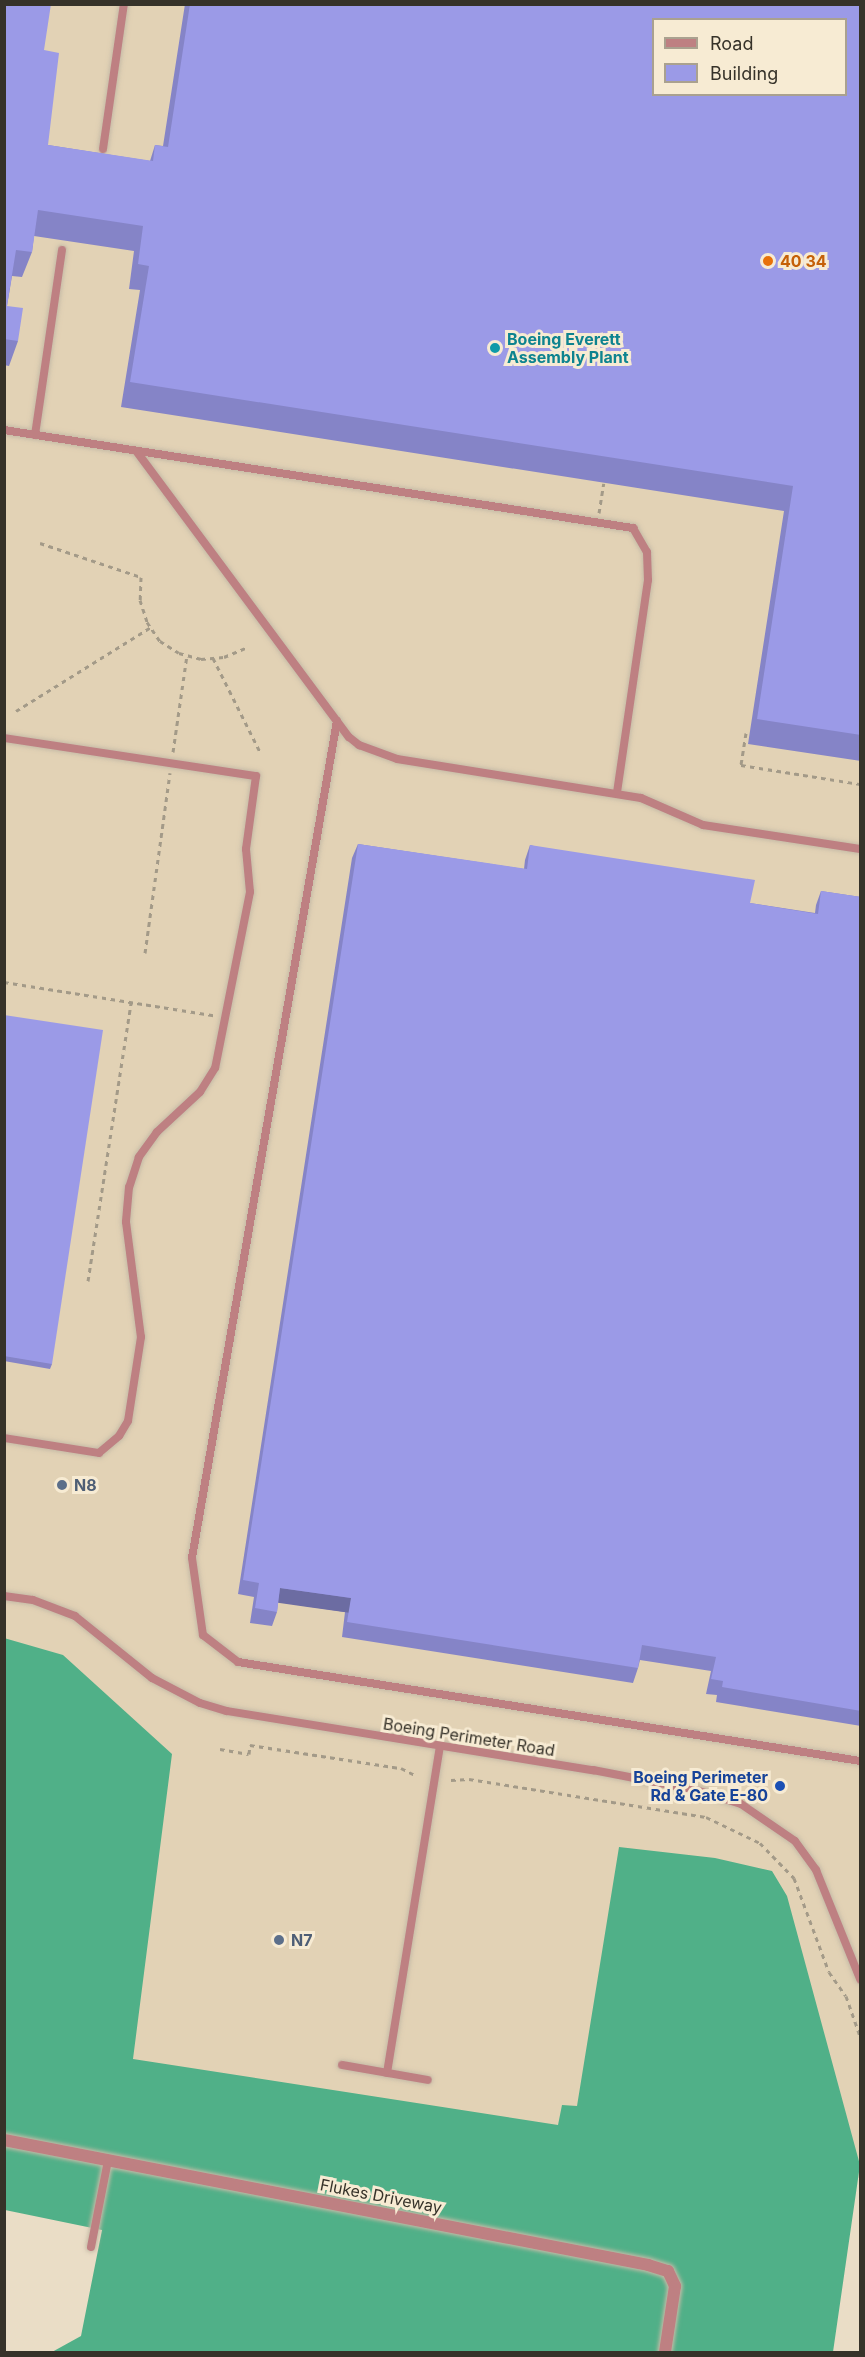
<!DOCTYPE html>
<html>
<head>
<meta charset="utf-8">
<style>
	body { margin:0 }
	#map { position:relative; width:865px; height:2357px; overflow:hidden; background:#eaddc6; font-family:Inter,sans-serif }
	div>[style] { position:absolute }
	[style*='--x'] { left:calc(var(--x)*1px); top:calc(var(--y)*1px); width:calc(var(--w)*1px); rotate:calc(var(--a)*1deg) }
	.built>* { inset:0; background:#e2d2b5 }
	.forest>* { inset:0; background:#50b088 }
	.path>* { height:3px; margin-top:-1.5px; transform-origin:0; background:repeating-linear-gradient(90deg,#a39a88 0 4.5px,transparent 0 9px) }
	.roads { filter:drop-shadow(0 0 2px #c6bba7) drop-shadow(0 0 2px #c6bba7) }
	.service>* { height:8px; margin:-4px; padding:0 4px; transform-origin:4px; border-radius:4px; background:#be8082 }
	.minor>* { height:12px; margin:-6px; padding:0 6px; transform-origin:6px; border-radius:6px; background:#be8082 }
	.wall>* { inset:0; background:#8584c7 }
	.shaded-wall>* { inset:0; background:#6c6ca2; transform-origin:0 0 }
	.building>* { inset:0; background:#9b9ae7 }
	.dots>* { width:16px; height:16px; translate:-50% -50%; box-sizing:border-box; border:3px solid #f7ebd3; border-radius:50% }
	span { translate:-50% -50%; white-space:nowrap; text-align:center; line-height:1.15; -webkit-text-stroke:6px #f7ebd3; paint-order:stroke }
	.food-label { font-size:16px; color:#c56008; font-weight:700 }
	.left { translate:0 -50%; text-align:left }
	.culture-label { font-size:16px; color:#0d838f; font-weight:700 }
	.service-label { font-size:16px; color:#4e5e75; font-weight:700 }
	.street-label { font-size:16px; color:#363229 }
	.transit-label { font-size:16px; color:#164399; font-weight:700 }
	.right { translate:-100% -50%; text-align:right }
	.frame { position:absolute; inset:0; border:6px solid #363229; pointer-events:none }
	.legend { position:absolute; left:652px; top:18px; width:195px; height:78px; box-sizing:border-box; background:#f7ebd3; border:2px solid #aaa18f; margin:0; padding:8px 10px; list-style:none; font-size:18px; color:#363229 }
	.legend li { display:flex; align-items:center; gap:12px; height:30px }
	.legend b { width:30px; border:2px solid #aaa18f }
</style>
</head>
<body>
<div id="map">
	<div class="built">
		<i style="clip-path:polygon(evenodd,4px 5px,860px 5px,860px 2178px,5px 2054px,4px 5px,654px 20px,846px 20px,846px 94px,654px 94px,654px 20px)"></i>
	</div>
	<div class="forest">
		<i style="clip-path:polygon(4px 1638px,63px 1655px,172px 1754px,133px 2059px,558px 2125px,562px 2105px,577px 2106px,619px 1847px,715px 1858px,772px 1871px,787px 1896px,860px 2165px,833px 2352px,52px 2352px,81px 2336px,102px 2230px,5px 2210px)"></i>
	</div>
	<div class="path">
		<i style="--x:599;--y:513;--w:30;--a:-81"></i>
		<i style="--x:40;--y:543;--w:107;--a:18.6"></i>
		<i style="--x:141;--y:577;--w:23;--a:92"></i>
		<i style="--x:140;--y:600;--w:23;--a:72"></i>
		<i style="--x:147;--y:622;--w:23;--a:56"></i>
		<i style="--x:160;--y:641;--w:22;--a:32"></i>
		<i style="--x:179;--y:653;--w:23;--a:15"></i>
		<i style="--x:201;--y:659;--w:23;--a:-5"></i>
		<i style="--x:224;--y:657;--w:23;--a:-23"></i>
		<i style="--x:213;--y:658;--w:105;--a:63.4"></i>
		<i style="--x:16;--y:711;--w:159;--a:-31.9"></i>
		<i style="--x:746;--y:733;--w:32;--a:99"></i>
		<i style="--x:741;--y:765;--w:121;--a:9.1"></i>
		<i style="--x:173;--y:752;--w:98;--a:-81.8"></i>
		<i style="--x:145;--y:953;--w:182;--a:-82.1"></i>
		<i style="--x:4;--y:982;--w:212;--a:9"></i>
		<i style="--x:88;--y:1281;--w:282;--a:-81.2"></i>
		<i style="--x:220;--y:1749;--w:29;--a:10"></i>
		<i style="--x:249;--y:1754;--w:9;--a:-84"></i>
		<i style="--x:250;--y:1745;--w:153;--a:8.7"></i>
		<i style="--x:401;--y:1768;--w:16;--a:27"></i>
		<i style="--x:451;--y:1780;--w:18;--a:-3"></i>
		<i style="--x:469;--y:1779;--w:240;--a:9.1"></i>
		<i style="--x:706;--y:1817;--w:60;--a:25.7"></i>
		<i style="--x:760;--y:1843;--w:49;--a:45.8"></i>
		<i style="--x:794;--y:1878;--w:100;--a:69.6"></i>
		<i style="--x:829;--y:1972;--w:29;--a:55"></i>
		<i style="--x:846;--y:1996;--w:42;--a:70.7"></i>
	</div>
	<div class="roads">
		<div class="service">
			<i style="--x:103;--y:149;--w:147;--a:-81.8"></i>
			<i style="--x:4;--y:430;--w:637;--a:8.86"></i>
			<i style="--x:633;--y:528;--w:28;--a:60"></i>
			<i style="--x:647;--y:552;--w:28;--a:88"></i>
			<i style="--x:648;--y:580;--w:214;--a:98.3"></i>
			<i style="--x:35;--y:435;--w:187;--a:-81.7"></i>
			<i style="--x:137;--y:452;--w:355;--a:53.4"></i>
			<i style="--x:349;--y:737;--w:13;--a:39"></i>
			<i style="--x:359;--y:745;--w:40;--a:20.2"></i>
			<i style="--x:397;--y:759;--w:247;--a:9.1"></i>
			<i style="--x:641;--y:798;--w:68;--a:23.5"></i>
			<i style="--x:703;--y:825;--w:159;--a:8.7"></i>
			<i style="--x:337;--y:721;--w:849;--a:99.83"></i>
			<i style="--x:192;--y:1558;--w:78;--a:81.9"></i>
			<i style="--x:203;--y:1635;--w:44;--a:37.6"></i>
			<i style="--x:238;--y:1662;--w:630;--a:9.04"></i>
			<i style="--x:4;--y:738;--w:255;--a:8.6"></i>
			<i style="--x:256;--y:776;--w:74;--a:97.8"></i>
			<i style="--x:246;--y:849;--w:43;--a:84.7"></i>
			<i style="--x:250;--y:892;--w:179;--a:101.2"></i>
			<i style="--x:215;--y:1068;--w:28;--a:122"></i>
			<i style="--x:200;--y:1092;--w:59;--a:137.1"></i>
			<i style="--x:157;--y:1132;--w:31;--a:126"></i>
			<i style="--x:139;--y:1157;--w:32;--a:108"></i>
			<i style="--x:129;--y:1187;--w:35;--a:95"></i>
			<i style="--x:126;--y:1222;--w:116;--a:82.6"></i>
			<i style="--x:141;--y:1337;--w:85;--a:98.8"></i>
			<i style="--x:128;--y:1421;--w:17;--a:121"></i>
			<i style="--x:119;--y:1436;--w:26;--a:140"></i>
			<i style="--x:99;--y:1453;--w:96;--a:-171"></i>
			<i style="--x:4;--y:1596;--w:29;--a:8"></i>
			<i style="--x:33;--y:1600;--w:45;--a:20.9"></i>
			<i style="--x:75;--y:1616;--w:99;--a:38.8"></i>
			<i style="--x:152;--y:1678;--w:54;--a:27.5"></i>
			<i style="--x:200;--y:1703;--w:28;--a:17"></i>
			<i style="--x:227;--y:1711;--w:371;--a:9.2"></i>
			<i style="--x:593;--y:1770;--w:105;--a:11"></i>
			<i style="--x:696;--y:1790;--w:47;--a:17.3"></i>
			<i style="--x:741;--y:1804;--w:65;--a:34.4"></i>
			<i style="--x:795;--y:1841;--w:36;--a:54"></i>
			<i style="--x:816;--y:1870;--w:118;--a:68"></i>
			<i style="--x:342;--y:2065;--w:87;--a:9.9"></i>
			<i style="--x:387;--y:2073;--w:332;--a:-80.8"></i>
			<i style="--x:91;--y:2247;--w:89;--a:-78.9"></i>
		</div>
		<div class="minor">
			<i style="--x:4;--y:2140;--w:656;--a:10.98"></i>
			<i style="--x:648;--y:2265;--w:21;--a:17"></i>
			<i style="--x:668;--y:2271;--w:17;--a:65"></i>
			<i style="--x:675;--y:2286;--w:67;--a:98.6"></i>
		</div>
	</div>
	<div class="wall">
		<i style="clip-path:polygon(4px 4px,44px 50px,48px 145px,150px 161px,155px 145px,163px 146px,185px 4px,861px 4px,861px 761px,748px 744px,784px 511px,121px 407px,140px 290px,129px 289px,134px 251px,34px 236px,32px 252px,22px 277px,12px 276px,7px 306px,18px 341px,9px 366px,4px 365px)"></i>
		<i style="clip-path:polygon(358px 844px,524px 869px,525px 860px,530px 845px,750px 903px,815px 913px,816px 905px,821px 891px,861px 897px,861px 1726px,716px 1702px,717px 1695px,706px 1694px,711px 1671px,640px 1660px,638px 1668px,633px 1683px,342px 1637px,345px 1612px,278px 1602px,277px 1612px,272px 1626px,250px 1623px,254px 1597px,238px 1594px,352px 858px)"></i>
		<i style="clip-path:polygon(4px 1015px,52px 1364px,50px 1369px,4px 1361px)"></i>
	</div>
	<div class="shaded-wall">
		<i style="left:280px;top:1588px;width:72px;height:15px;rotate:8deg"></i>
	</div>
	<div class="building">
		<i style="clip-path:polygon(evenodd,4px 4px,51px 4px,44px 50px,59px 53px,48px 145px,153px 161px,155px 145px,168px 147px,190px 4px,861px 4px,861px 735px,757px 719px,793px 486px,130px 382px,149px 266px,138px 264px,143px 226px,38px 210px,32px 252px,16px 250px,7px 306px,23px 308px,18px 341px,4px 339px,4px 4px,654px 20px,846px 20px,846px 94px,654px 94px,654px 20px)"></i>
		<i style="clip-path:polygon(358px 844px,527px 869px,530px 845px,755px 880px,750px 903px,818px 914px,821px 891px,861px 897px,861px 1711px,722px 1687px,723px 1681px,711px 1679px,716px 1657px,642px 1645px,638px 1668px,347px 1622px,351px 1598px,280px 1588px,277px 1612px,255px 1608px,259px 1583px,243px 1580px)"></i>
		<i style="clip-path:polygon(4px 1015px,103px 1030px,52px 1364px,4px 1356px)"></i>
	</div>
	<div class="dots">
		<i style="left:768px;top:261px;background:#e8710a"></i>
		<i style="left:495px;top:348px;background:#0f9aa8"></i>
		<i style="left:62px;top:1485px;background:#5c6f8a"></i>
		<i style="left:780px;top:1786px;background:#1a4fb4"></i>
		<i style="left:279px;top:1940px;background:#5c6f8a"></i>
	</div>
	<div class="food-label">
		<span class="left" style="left:780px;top:261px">40 34</span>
	</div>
	<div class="culture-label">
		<span class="left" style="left:507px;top:348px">Boeing Everett<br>Assembly Plant</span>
	</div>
	<div class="service-label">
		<span class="left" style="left:74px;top:1485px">N8</span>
		<span class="left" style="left:291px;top:1940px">N7</span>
	</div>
	<div class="street-label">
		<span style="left:469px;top:1737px;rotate:9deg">Boeing Perimeter Road</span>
		<span style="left:381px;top:2196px;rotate:11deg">Flukes Driveway</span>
	</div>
	<div class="transit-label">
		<span class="right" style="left:768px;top:1786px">Boeing Perimeter<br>Rd &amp; Gate E-80</span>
	</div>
	<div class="frame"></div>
	<ul class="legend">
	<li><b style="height:8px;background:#be8082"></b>Road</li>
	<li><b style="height:16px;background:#9b9ae7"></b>Building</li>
	</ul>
</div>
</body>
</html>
